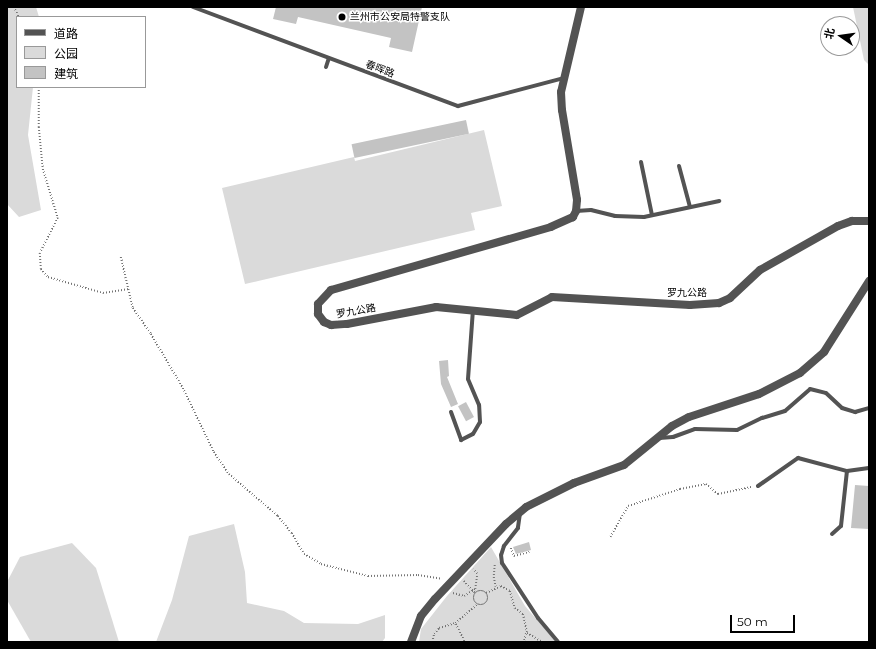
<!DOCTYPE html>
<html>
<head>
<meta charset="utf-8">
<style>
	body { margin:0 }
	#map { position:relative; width:876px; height:649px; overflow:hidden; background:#fff; font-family:Montserrat,"Noto Sans SC",sans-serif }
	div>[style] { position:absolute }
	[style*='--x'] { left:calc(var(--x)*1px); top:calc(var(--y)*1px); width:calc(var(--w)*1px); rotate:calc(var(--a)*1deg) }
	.green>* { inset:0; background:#dadada }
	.building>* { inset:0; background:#c3c3c3; transform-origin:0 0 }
	.path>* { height:1.5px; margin-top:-0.75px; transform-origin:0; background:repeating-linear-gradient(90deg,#757575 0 1px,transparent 0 3px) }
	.path>.ring { margin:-0.75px; padding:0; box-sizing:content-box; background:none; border:1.5px solid #757575; border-radius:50% }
	.service>* { height:4px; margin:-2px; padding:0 2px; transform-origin:2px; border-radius:2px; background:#535353 }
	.tertiary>* { height:8px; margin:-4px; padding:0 4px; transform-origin:4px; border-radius:4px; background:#535353 }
	.dots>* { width:11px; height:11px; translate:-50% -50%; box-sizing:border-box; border:2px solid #fff; border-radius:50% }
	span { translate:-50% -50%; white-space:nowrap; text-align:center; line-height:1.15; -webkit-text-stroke:3px #fff; paint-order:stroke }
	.poi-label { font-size:10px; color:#000 }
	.left { translate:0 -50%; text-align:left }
	.street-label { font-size:10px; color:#000 }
	.frame { position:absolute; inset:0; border:8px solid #000; pointer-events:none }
	.legend { position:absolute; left:16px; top:16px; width:130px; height:72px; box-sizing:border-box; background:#fff; border:1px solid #999; margin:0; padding:5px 7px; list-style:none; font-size:12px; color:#000 }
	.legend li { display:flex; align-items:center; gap:8px; height:20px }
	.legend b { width:20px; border:1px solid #999 }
	.north { position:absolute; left:820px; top:16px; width:40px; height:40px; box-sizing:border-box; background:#fff; border:1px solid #999; border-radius:50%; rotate:283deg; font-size:11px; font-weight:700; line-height:16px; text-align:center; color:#000 }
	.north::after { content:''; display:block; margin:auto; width:14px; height:18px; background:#000; clip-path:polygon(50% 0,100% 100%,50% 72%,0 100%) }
	.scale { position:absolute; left:730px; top:615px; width:65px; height:18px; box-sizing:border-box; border:2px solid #000; border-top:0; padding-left:5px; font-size:12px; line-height:14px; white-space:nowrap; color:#000; -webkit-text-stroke:3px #fff; paint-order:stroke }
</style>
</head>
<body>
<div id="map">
	<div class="green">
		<i style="clip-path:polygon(7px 7px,36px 7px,39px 17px,17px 17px,17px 87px,33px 87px,28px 135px,41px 210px,19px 217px,7px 204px)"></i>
		<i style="clip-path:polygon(853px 7px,869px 7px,869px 65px,864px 60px)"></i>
		<i style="clip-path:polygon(484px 130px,502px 206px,471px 213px,475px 230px,245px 284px,222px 188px,354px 157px,355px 161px)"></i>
		<i style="clip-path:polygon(234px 524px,245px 572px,247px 603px,284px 611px,304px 623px,358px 624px,385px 615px,385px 638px,382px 642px,156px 642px,172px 600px,189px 536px)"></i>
		<i style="clip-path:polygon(72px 543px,96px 568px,119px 642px,31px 642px,7px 600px,7px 582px,20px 557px)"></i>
		<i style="clip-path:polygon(491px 547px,525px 606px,556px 642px,419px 642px,421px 629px,447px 596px)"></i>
	</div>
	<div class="building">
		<i style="clip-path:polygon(276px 7px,422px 7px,412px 52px,389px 47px,391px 38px,298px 17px,296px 24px,273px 19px)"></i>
		<i style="left:466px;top:120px;width:14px;height:117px;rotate:78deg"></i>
		<i style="clip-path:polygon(448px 360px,449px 376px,447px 377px,458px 404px,451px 407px,441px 384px,439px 361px)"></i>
		<i style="left:466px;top:402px;width:17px;height:9px;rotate:62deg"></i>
		<i style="clip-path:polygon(855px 485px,869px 486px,869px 529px,851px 528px)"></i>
		<i style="clip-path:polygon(529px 542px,531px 550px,516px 554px,513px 547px)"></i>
	</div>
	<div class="path">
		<i style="--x:14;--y:7;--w:11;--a:63"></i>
		<i style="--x:39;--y:87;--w:40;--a:90"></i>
		<i style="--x:39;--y:127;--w:42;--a:84.6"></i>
		<i style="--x:43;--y:169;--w:51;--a:73"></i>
		<i style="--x:58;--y:218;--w:39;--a:117"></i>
		<i style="--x:40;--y:253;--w:16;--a:86"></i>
		<i style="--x:41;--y:269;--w:11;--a:49"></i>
		<i style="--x:48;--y:277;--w:57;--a:16.2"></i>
		<i style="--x:103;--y:293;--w:26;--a:-9"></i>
		<i style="--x:121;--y:257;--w:52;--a:76.8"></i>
		<i style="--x:133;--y:308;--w:32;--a:55"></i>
		<i style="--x:151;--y:334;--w:63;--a:59.3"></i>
		<i style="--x:183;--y:388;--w:71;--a:64.2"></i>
		<i style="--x:214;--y:452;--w:27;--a:56"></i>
		<i style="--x:229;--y:474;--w:65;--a:40.6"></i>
		<i style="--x:278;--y:516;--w:22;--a:51"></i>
		<i style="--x:292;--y:533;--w:24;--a:60"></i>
		<i style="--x:304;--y:554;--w:20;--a:30"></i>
		<i style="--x:321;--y:564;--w:49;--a:14.3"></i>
		<i style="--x:368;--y:576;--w:50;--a:-1.1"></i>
		<i style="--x:418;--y:575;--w:24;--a:9"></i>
		<i style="--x:610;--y:537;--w:36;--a:-60"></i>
		<i style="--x:628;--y:506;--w:55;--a:-18.1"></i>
		<i style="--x:680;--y:489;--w:26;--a:-11"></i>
		<i style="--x:706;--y:484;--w:16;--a:40"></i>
		<i style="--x:718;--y:494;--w:35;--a:-12"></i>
		<i style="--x:511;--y:548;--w:9;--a:69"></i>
		<i style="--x:514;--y:556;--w:16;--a:-15"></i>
		<i style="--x:495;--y:565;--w:12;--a:95"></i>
		<i style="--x:494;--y:577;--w:10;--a:79"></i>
		<i style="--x:464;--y:581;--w:16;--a:47"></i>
		<i class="ring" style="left:474px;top:591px;width:12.5px;height:12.5px"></i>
		<i style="--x:453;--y:593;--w:11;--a:15"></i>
		<i style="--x:464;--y:596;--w:13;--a:-32"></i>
		<i style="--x:475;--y:589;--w:15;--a:-82"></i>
		<i style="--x:477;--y:574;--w:6;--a:-129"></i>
		<i style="--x:486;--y:593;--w:17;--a:-25"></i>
		<i style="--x:501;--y:586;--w:10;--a:29"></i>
		<i style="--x:510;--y:591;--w:18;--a:74"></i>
		<i style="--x:515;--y:608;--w:10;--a:37"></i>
		<i style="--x:523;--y:614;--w:17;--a:77"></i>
		<i style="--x:527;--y:631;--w:11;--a:105"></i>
		<i style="--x:456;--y:624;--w:20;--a:63"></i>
		<i style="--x:527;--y:633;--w:17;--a:31"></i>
		<i style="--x:432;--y:642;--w:8;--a:-76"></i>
		<i style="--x:434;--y:634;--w:8;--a:-50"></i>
		<i style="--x:439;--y:628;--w:17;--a:-17"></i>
		<i style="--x:455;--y:623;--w:30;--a:-40"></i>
	</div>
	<div class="service">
		<i style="--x:193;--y:7;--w:283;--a:20.5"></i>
		<i style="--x:458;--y:106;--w:110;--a:-14.8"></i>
		<i style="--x:326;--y:67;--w:9;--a:-72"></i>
		<i style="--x:641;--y:162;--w:54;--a:78.3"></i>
		<i style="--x:679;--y:166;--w:42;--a:75"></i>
		<i style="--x:576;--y:211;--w:15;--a:-4"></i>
		<i style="--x:591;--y:210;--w:25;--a:14"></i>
		<i style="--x:615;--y:216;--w:29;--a:2"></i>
		<i style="--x:644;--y:217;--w:77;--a:-12"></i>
		<i style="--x:451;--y:412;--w:30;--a:70"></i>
		<i style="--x:461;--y:440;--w:13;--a:-27"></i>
		<i style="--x:473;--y:434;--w:14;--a:-60"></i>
		<i style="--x:480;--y:422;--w:17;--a:-93"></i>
		<i style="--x:479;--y:405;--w:28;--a:-113"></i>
		<i style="--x:468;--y:379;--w:69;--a:-85.9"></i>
		<i style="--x:659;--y:438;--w:14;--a:-4"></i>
		<i style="--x:673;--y:437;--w:23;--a:-20"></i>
		<i style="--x:695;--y:429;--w:42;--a:1.4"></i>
		<i style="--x:737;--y:430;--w:28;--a:-26"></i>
		<i style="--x:762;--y:418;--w:24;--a:-17"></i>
		<i style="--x:785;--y:411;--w:33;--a:-41"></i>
		<i style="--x:810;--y:389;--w:16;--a:14"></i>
		<i style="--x:826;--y:393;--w:22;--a:43"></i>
		<i style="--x:842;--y:408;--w:14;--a:17"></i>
		<i style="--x:855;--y:412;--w:15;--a:-16"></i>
		<i style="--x:758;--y:486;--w:49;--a:-35"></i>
		<i style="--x:798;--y:458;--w:51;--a:14.9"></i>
		<i style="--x:847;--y:471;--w:22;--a:-8"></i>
		<i style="--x:520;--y:513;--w:15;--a:98"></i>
		<i style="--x:518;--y:528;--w:23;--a:128"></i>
		<i style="--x:504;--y:546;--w:9;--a:108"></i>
		<i style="--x:501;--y:555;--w:8;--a:83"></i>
		<i style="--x:502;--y:563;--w:66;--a:56.8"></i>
		<i style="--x:538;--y:618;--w:31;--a:50"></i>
		<i style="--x:832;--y:534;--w:12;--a:-42"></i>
		<i style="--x:841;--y:526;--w:55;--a:-83.8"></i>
	</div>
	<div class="tertiary">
		<i style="--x:581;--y:7;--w:87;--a:103.2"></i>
		<i style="--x:561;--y:92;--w:18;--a:87"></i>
		<i style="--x:562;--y:110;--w:91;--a:80.5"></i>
		<i style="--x:577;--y:200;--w:11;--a:95"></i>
		<i style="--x:576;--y:211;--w:7;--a:117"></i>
		<i style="--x:573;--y:217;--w:24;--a:156"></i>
		<i style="--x:551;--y:227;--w:229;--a:164"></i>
		<i style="--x:331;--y:290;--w:19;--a:133"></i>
		<i style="--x:318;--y:304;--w:10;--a:90"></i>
		<i style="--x:318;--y:314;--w:10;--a:53"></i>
		<i style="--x:324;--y:322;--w:8;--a:23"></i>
		<i style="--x:331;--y:325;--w:16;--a:-4"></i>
		<i style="--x:347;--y:324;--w:91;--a:-10.8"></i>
		<i style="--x:436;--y:307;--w:81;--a:5.6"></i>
		<i style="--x:517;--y:315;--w:39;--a:-27"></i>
		<i style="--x:552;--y:297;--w:138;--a:3.3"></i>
		<i style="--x:690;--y:305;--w:29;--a:-4"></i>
		<i style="--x:719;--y:303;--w:12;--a:-24"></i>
		<i style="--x:730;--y:298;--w:41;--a:-43"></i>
		<i style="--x:760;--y:270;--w:90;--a:-29.4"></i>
		<i style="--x:838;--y:226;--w:15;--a:-20"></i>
		<i style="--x:852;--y:221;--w:17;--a:0"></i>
		<i style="--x:411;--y:642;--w:28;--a:-69"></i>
		<i style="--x:421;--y:616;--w:22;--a:-51"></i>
		<i style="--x:435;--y:599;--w:103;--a:-46.6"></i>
		<i style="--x:506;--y:524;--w:26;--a:-40"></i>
		<i style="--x:526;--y:507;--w:54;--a:-26.6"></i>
		<i style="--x:574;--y:483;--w:53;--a:-19.8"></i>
		<i style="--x:624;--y:465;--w:62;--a:-39.1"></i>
		<i style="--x:672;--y:426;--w:19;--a:-28"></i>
		<i style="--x:689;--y:417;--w:74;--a:-18.2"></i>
		<i style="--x:759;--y:394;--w:46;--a:-27.1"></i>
		<i style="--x:800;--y:373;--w:32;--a:-41"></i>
		<i style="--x:824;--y:352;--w:84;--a:-57.6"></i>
	</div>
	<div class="dots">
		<i style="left:342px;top:17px;background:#000"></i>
	</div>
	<div class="poi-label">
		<span class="left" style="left:350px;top:17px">兰州市公安局特警支队</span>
	</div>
	<div class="street-label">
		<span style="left:380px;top:69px;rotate:21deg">春晖路</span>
		<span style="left:687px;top:293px">罗九公路</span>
		<span style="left:356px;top:311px;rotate:-10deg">罗九公路</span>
	</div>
	<div class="frame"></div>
	<ul class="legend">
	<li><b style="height:5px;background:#535353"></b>道路</li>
	<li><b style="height:11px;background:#dadada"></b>公园</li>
	<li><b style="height:11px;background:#c3c3c3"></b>建筑</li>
	</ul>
	<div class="north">北</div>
	<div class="scale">50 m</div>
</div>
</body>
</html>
